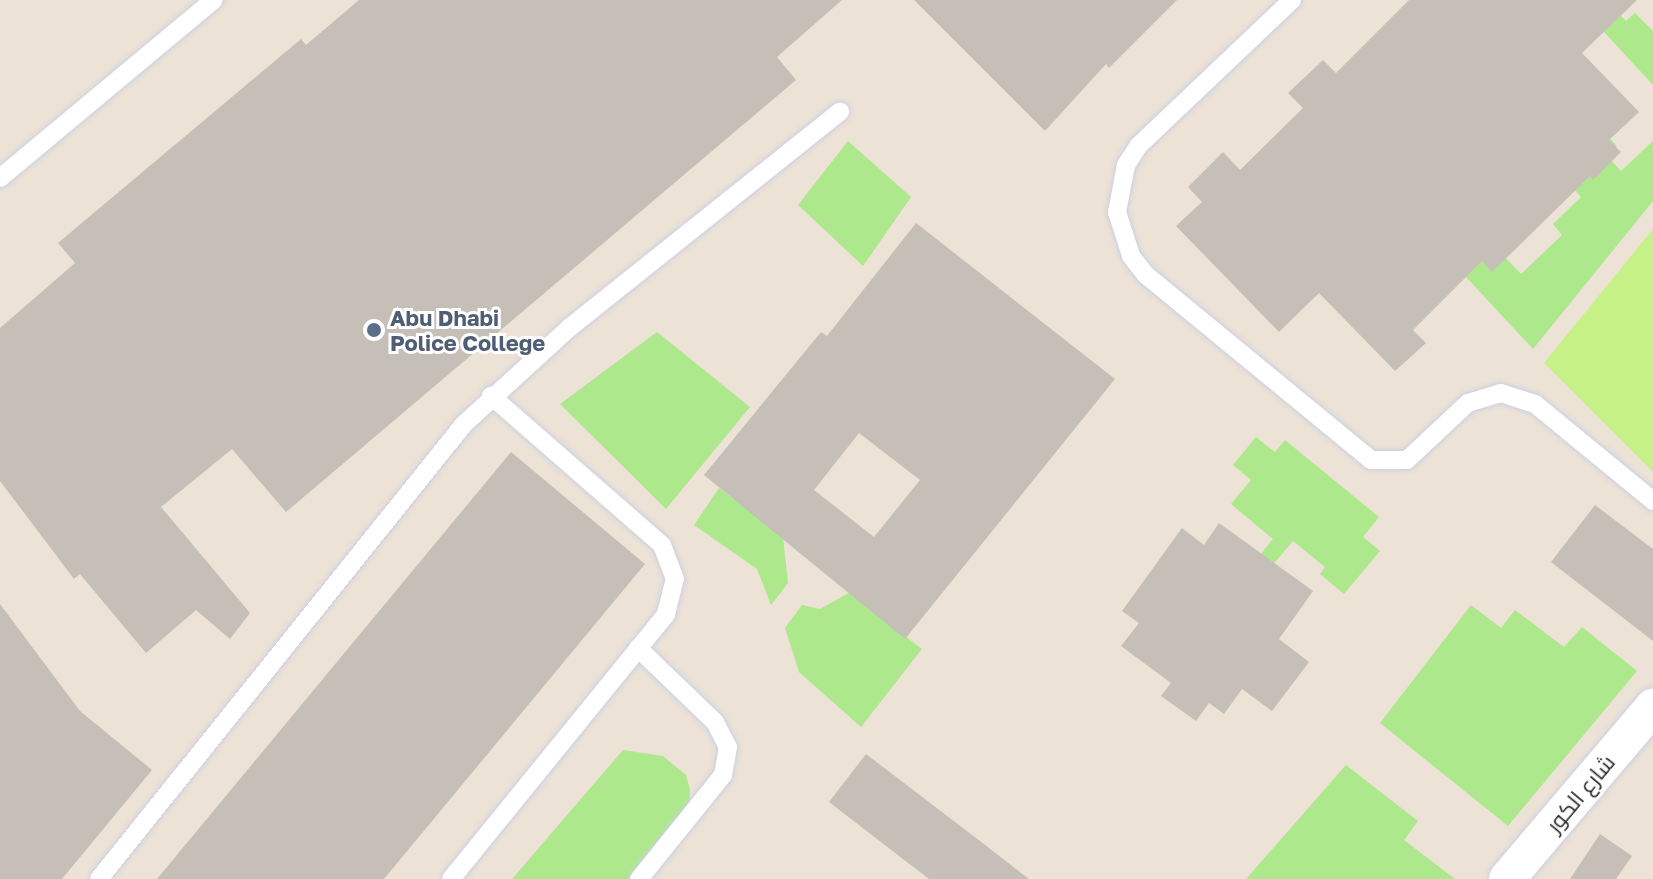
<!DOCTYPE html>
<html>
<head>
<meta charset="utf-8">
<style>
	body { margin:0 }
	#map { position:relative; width:1653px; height:879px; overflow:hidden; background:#ece2d6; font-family:"Golos Text",Cairo,sans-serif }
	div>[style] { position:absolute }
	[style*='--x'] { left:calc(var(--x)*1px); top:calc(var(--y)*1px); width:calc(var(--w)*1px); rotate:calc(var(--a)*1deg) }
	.green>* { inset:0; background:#aee88c }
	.pitch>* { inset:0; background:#c6f187 }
	.building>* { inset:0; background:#c6bfb7 }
	.roads { filter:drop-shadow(0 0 2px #ccd0e2) drop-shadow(0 0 2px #ccd0e2) }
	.service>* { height:18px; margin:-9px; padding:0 9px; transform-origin:9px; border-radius:9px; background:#fff }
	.minor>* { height:36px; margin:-18px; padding:0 18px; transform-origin:18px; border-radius:18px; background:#fff }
	.dots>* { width:22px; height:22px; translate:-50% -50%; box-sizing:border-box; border:4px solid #fff; border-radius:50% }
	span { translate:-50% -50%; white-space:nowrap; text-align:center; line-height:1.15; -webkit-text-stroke:6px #fff; paint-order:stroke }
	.service-label { font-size:22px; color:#4e5e75; font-weight:700 }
	.left { translate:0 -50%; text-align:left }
	.street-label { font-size:22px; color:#272727 }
</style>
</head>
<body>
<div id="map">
	<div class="green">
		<i style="clip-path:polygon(1610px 4px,1626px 21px,1635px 13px,1653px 31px,1653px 85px,1593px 20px)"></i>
		<i style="clip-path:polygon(1544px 68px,1617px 146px,1607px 156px,1621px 171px,1653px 141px,1653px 201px,1533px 349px,1412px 219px,1497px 249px,1521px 274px,1562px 235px,1553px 224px,1581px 197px,1510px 121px)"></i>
		<i style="clip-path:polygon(848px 141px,911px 197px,863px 266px,798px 205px)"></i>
		<i style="clip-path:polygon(657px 332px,750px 407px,666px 509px,560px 404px)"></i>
		<i style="clip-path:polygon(1256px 437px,1275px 452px,1285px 440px,1379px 517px,1363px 537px,1380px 551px,1344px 594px,1320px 574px,1325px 567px,1293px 541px,1252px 589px,1240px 579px,1273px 539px,1231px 504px,1251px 480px,1233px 465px)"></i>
		<i style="clip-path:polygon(719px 488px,783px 537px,788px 583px,771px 605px,757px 569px,694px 525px)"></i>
		<i style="clip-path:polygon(849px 593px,922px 649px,861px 727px,799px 672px,785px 628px,802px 605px,820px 609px)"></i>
		<i style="clip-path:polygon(1471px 605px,1501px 628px,1515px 610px,1564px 647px,1582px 627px,1637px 671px,1508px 826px,1380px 723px)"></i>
		<i style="clip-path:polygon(623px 750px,663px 756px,686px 775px,690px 790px,689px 807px,635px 879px,512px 879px)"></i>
		<i style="clip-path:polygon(1346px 765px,1418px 821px,1404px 840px,1455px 879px,1246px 879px)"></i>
	</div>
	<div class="pitch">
		<i style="clip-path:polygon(1653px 229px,1653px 472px,1544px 363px)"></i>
	</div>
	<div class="building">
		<i style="clip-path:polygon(359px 0,842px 0,777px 57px,796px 80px,286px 512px,232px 449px,161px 507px,250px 613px,230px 639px,196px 610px,146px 653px,80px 574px,74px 579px,0 481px,0 328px,75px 263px,58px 243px,301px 39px,306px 45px)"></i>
		<i style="clip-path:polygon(914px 0,1177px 0,1109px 68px,1106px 64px,1045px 131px)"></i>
		<i style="clip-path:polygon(1409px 0,1637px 0,1582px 53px,1639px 112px,1609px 140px,1621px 152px,1593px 180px,1590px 176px,1492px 272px,1482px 261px,1413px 330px,1426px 343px,1395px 371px,1319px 293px,1279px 332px,1176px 226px,1202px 202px,1188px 187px,1223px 152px,1240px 170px,1303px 108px,1288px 93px,1323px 60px,1336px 73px)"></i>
		<i style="clip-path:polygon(evenodd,916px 223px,1115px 379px,905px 639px,704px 475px,821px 332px,827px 336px,916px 223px,859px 433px,920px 480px,874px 537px,814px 490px,859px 433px)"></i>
		<i style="clip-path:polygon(511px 452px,645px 564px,384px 879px,157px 879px)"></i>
		<i style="clip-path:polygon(1595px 505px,1653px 549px,1653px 641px,1551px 562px)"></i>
		<i style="clip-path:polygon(1219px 523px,1313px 591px,1279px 639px,1309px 662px,1272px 711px,1242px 689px,1224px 714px,1209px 703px,1196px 721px,1161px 696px,1171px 683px,1121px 646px,1139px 623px,1122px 611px,1182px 528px,1204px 545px)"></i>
		<i style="clip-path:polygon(0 604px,80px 711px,152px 770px,62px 879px,0 879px)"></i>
		<i style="clip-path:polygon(866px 754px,976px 838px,1029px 879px,929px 879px,829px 802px)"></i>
		<i style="clip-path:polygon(1600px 834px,1632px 856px,1616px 879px,1570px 879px)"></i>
	</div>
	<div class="roads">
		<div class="service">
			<i style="--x:1292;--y:0;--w:211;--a:136.5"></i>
			<i style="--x:1139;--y:145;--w:24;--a:123"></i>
			<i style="--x:1126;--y:165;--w:48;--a:100.8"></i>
			<i style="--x:1117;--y:212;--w:46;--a:72.3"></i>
			<i style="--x:1131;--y:256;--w:24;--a:52"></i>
			<i style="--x:1146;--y:275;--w:291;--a:39.4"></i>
			<i style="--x:1371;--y:460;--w:36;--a:0"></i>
			<i style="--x:1407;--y:460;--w:83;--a:-43.1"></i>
			<i style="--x:1468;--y:403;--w:34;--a:-17"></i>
			<i style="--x:1501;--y:393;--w:36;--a:18"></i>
			<i style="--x:1535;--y:404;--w:153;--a:39.4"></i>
			<i style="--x:0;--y:178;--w:278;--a:-39.8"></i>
			<i style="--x:638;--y:648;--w:107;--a:43.9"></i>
			<i style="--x:715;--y:722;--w:28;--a:63"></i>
			<i style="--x:728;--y:747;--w:28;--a:100"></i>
			<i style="--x:723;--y:775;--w:134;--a:128.9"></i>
			<i style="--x:99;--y:879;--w:583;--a:-51.26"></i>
			<i style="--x:464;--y:424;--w:142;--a:-42.4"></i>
			<i style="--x:569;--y:328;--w:347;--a:-38.6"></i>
			<i style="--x:451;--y:879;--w:341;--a:-50.9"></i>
			<i style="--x:666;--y:614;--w:36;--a:-76"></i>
			<i style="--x:675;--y:579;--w:36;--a:-111"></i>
			<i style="--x:662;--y:545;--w:227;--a:-138.9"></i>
		</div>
		<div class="minor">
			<i style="--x:1507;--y:879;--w:226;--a:-49.7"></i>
		</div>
	</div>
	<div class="dots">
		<i style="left:374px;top:330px;background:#5c6f8a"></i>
	</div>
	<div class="service-label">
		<span class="left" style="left:390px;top:330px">Abu Dhabi<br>Police College</span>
	</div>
	<div class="street-label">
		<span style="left:1580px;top:793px;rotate:-50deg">شارع الكور</span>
	</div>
</div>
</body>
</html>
